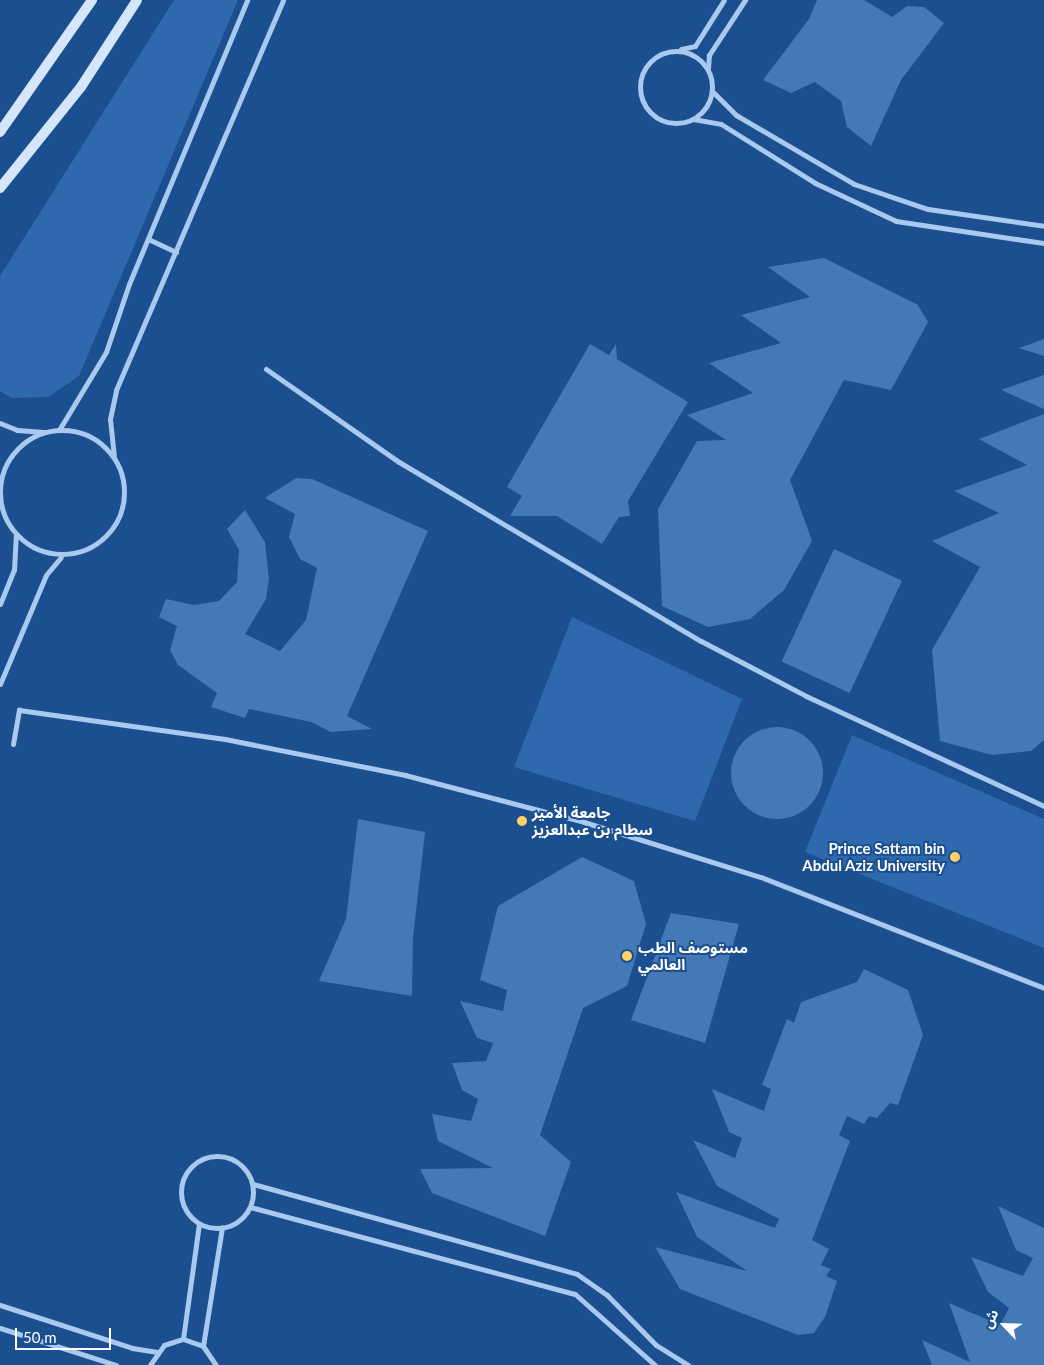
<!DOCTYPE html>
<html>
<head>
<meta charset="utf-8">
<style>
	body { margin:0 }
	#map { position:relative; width:1044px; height:1365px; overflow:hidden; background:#1b4f8f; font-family:Lato,"Noto Sans Arabic",sans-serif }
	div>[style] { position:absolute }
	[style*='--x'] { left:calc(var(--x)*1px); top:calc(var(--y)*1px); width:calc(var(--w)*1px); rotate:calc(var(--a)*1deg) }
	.green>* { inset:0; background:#2e69ad }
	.building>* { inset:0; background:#4478b7; transform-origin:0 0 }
	.round { border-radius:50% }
	.street>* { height:5px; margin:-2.5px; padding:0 2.5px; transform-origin:2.5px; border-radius:2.5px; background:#a9c9ee }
	.street>.ring { margin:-2.5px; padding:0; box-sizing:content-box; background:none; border:5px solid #a9c9ee; border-radius:50% }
	.secondary>* { height:10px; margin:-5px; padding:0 5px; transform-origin:5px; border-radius:5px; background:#d6e6fa }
	.dots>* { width:14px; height:14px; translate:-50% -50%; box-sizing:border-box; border:2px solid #1b4f8f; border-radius:50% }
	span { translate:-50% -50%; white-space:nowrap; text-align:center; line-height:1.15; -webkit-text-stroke:4px #1b4f8f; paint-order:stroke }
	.poi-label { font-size:15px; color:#fff; font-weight:700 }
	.left { translate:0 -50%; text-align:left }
	.right { translate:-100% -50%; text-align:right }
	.north { position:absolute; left:979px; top:1300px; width:50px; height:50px; -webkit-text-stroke:4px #1b4f8f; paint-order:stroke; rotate:294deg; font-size:14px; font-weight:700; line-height:20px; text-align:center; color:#fff }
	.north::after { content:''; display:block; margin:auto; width:18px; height:22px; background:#fff; clip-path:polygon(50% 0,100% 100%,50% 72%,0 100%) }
	.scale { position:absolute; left:15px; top:1328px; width:96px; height:22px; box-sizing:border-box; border:2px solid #fff; border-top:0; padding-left:6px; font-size:15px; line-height:18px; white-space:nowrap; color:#fff; -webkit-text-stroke:4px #1b4f8f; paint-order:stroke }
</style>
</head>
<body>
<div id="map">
	<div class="green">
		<i style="clip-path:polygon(174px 0,238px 0,79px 376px,48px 397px,12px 398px,0 391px,0 276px)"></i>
		<i style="clip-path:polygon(572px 617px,742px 699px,695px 821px,514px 767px)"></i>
		<i style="clip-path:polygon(852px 735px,1044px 819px,1044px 948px,805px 852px)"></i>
	</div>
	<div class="building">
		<i style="clip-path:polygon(817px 0,864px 0,892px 17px,907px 6px,924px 7px,944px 23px,901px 80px,871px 146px,847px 127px,841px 101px,815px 82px,791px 93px,763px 80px,809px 19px)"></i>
		<i style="clip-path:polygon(824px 258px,918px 305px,928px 322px,891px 390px,844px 380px,790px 480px,812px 541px,784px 590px,750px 619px,708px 627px,662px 606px,658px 509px,697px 441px,726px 440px,687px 415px,753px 393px,709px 363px,781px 343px,741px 315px,810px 297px,768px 267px)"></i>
		<i style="clip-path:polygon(1044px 339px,1044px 356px,1019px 348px)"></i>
		<i style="clip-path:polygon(590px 344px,609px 355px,616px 344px,617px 359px,688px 402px,628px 501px,630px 516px,619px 517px,602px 544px,557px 516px,510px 516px,522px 496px,507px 487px)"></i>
		<i style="clip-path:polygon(1044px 375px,1044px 409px,1001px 390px)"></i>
		<i style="clip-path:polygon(1044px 414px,1044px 740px,1031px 751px,992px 755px,940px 741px,932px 650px,980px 567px,932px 541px,999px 513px,954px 491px,1027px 465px,979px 439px)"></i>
		<i style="clip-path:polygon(296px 478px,312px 479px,428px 531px,347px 716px,372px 729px,331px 732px,311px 722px,249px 709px,245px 718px,211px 707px,217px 693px,178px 665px,170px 650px,177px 626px,159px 617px,166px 599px,194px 605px,219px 601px,237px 582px,239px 550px,227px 529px,245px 510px,265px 542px,269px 579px,266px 599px,245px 634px,280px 651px,306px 620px,317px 568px,300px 559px,289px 537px,295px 514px,265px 498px)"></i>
		<i style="left:834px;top:549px;width:75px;height:124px;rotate:25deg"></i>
		<i class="round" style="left:731px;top:727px;width:92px;height:92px"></i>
		<i style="clip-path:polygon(358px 819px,425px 832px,413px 938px,412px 996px,319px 981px,346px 919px)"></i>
		<i style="clip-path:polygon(582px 857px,634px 881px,646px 924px,627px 986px,583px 1008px,540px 1135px,571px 1162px,545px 1236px,432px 1193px,420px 1169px,493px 1168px,438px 1141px,432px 1114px,471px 1121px,478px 1099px,462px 1090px,452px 1063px,486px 1061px,493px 1043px,477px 1038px,460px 1001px,503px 1011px,507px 990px,480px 980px,498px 906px)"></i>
		<i style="clip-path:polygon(671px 913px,739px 924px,705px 1043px,631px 1020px)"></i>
		<i style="clip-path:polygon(864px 969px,908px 990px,923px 1035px,898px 1105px,890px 1103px,877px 1118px,869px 1116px,864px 1124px,847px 1116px,839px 1135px,850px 1141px,812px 1240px,829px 1249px,821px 1265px,831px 1269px,826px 1276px,837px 1281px,825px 1317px,814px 1333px,798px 1335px,680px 1289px,655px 1247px,747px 1271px,697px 1237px,676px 1192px,775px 1228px,779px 1219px,717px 1186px,693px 1140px,735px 1158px,742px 1138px,729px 1132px,712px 1089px,764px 1111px,771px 1089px,762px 1085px,787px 1019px,794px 1023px,801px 1002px,857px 982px)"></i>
		<i style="clip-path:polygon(998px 1206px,1044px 1228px,1044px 1365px,932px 1365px,922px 1340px,970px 1362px,949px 1303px,1000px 1325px,1009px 1308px,988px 1292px,971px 1257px,1023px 1276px,1033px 1258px,1016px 1250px)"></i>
	</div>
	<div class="street">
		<i style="--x:681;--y:49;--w:14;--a:-12"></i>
		<i style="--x:695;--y:46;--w:54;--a:-57.8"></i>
		<i class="ring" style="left:640px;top:51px;width:67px;height:67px"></i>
		<i style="--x:708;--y:68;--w:13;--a:-86"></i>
		<i style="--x:709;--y:55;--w:66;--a:-56.8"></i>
		<i style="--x:712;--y:91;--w:34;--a:45"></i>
		<i style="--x:736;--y:115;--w:137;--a:30.3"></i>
		<i style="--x:854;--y:184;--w:78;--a:18.7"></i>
		<i style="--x:928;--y:209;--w:117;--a:8.3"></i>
		<i style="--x:693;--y:119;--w:28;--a:10"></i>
		<i style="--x:721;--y:124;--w:111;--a:32.1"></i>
		<i style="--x:815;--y:183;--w:89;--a:25.1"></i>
		<i style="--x:896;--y:221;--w:150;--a:8.5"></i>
		<i style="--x:148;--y:239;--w:31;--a:25"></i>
		<i style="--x:266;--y:369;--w:162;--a:35"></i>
		<i style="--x:399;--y:462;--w:351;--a:30.7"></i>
		<i style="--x:701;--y:641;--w:119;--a:27.6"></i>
		<i style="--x:806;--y:696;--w:262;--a:24.8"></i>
		<i style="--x:0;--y:423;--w:18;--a:22"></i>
		<i style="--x:17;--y:430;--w:27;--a:4"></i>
		<i style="--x:59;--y:430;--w:91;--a:-58.9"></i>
		<i style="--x:106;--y:352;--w:72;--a:-71.3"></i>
		<i style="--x:129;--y:284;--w:308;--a:-67.4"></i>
		<i class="ring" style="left:0;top:430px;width:119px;height:119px"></i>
		<i style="--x:114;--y:457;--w:38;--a:-96"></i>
		<i style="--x:110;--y:419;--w:30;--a:-78"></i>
		<i style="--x:116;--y:390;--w:424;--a:-66.8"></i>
		<i style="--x:0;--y:604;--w:37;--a:-68"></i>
		<i style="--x:14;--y:570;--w:36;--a:-87"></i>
		<i style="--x:0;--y:684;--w:118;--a:-67.1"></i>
		<i style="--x:46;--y:575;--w:23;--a:-50"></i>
		<i style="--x:13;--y:744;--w:35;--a:-80"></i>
		<i style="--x:19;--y:710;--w:208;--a:8"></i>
		<i style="--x:225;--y:739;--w:184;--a:11.3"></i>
		<i style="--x:405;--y:775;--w:185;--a:14.7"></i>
		<i style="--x:584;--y:822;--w:185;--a:17.3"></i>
		<i style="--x:761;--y:877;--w:304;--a:21.4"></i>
		<i class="ring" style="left:181px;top:1156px;width:67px;height:67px"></i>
		<i style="--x:253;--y:1184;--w:336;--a:15.5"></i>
		<i style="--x:577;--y:1274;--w:37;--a:35"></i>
		<i style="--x:607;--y:1295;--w:70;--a:45.6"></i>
		<i style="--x:656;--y:1345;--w:38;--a:32"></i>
		<i style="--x:250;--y:1207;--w:336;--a:15"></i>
		<i style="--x:575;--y:1294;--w:107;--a:41.6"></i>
		<i style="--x:0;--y:1305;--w:139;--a:18"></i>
		<i style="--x:132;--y:1348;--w:24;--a:9"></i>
		<i style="--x:0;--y:1328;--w:122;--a:17.7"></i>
		<i style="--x:183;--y:1339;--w:116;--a:-82.1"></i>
		<i style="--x:203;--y:1346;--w:120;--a:-80.9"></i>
		<i style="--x:150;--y:1365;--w:24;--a:-55"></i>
		<i style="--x:164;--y:1345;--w:20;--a:-18"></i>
		<i style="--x:183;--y:1339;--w:21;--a:19"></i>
		<i style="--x:203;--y:1346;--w:23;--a:56"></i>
	</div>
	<div class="secondary">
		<i style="--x:0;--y:132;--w:161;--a:-55.1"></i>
		<i style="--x:0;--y:188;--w:129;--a:-51.3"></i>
		<i style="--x:81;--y:87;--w:103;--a:-57.2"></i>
	</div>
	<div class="dots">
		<i style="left:522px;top:821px;background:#ffd166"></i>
		<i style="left:955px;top:857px;background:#ffd166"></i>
		<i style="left:627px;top:956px;background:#ffd166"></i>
	</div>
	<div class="poi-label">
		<span class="left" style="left:532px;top:821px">جامعة الأمير<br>سطام بن عبدالعزيز</span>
		<span class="right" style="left:945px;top:857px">Prince Sattam bin<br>Abdul Aziz University</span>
		<span class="left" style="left:638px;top:956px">مستوصف الطب<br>العالمي</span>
	</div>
	<div class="north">ش</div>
	<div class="scale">50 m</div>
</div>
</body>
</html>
